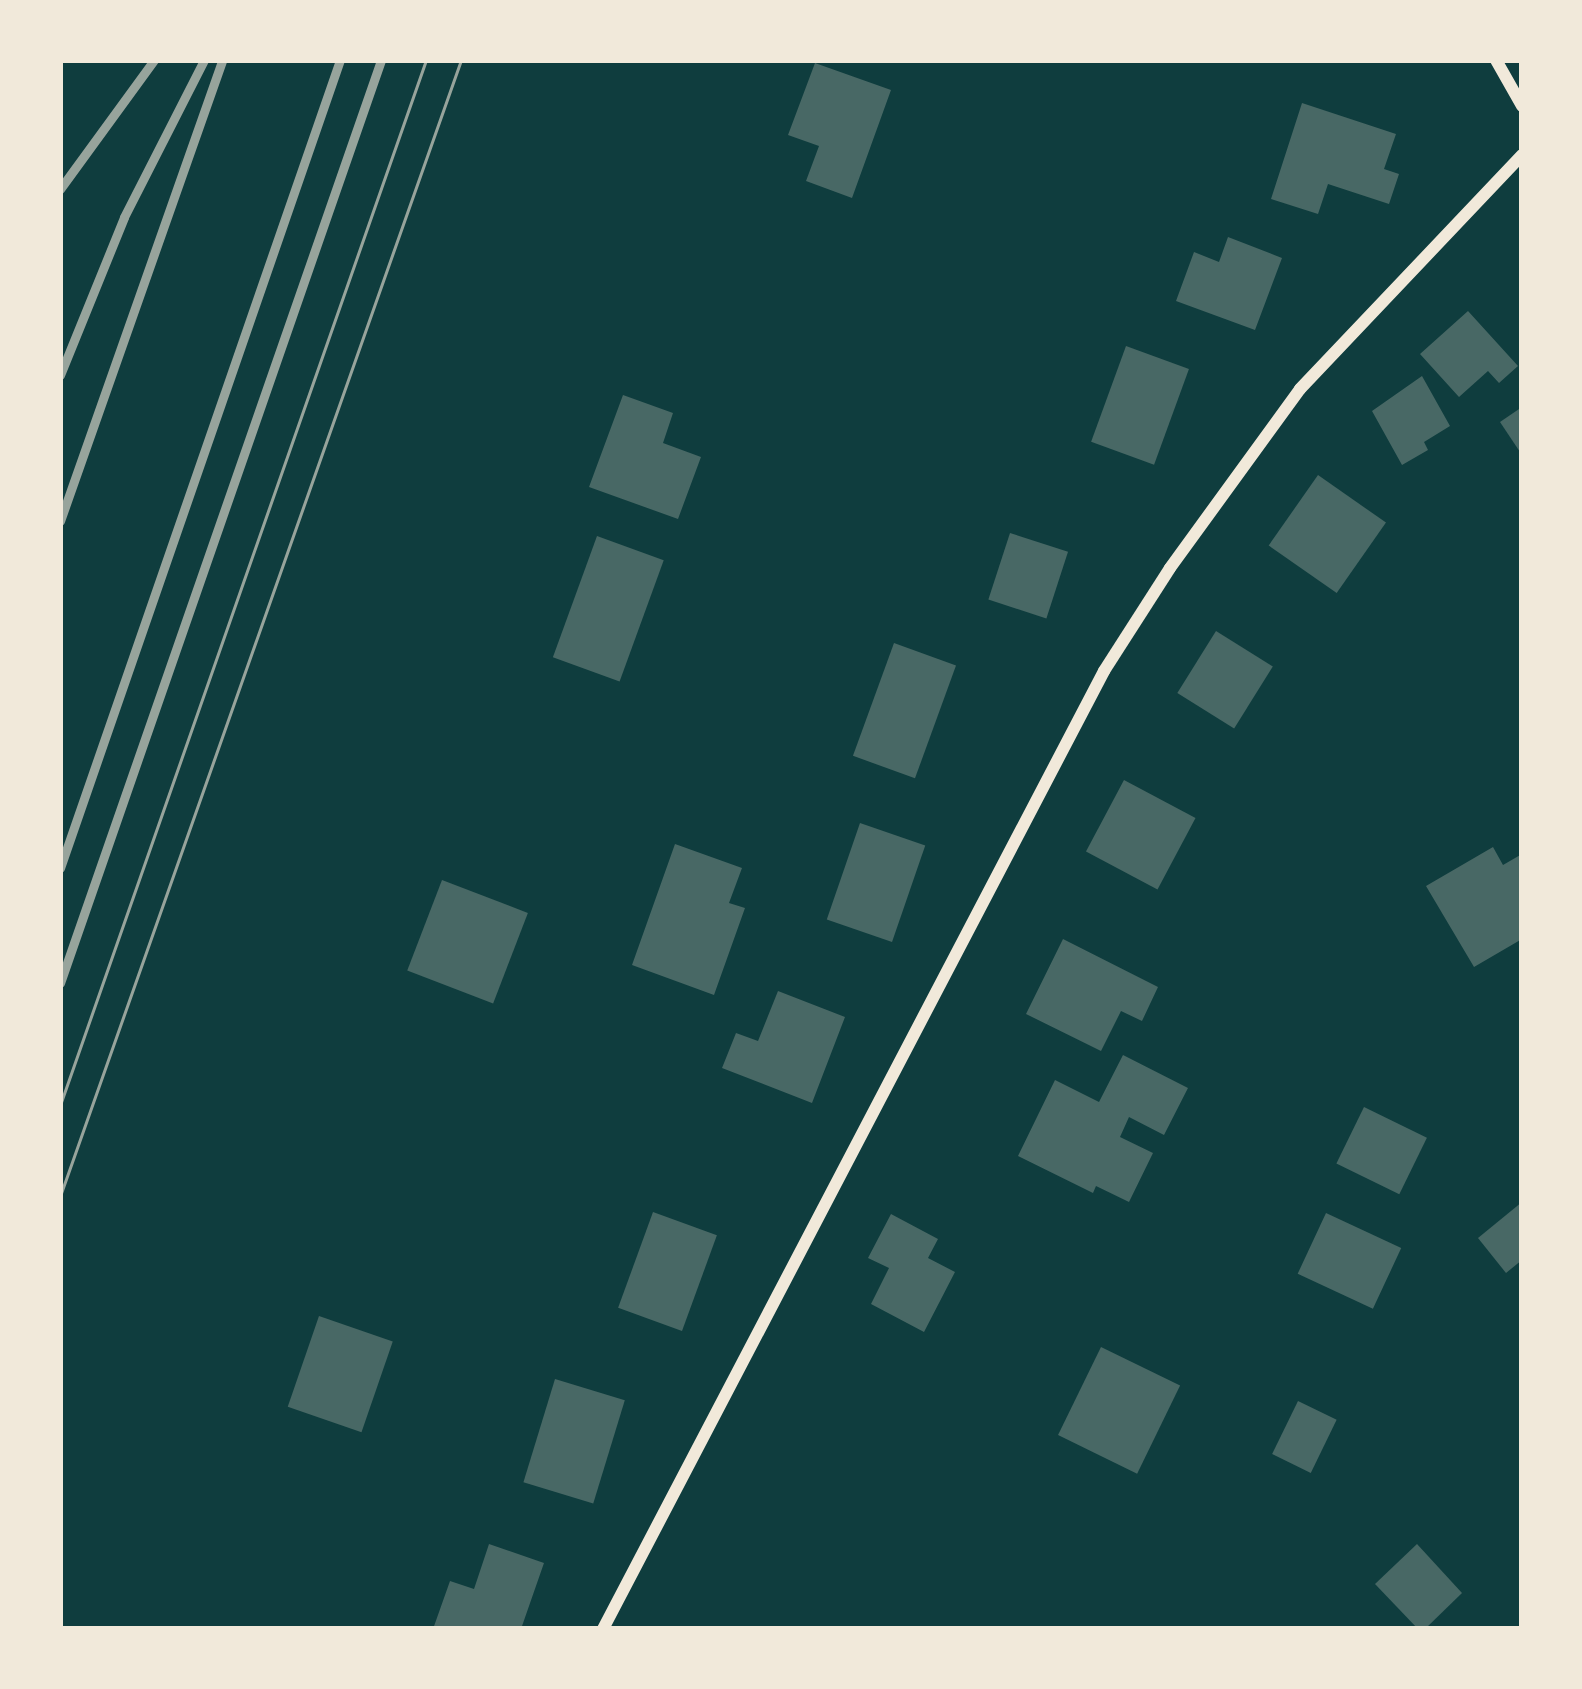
<!DOCTYPE html>
<html>
<head>
<meta charset="utf-8">
<style>
	body { margin:0 }
	#map { position:relative; width:1582px; height:1689px; overflow:hidden; background:#0f3d3e; font-family:"PT Serif",serif }
	div>[style] { position:absolute }
	[style*='--x'] { left:calc(var(--x)*1px); top:calc(var(--y)*1px); width:calc(var(--w)*1px); rotate:calc(var(--a)*1deg) }
	.building>* { inset:0; background:#486865; transform-origin:0 0 }
	.minor>* { height:12px; margin:-6px; padding:0 6px; transform-origin:6px; border-radius:6px; background:#f1e9da }
	.tram>* { height:3px; margin:-1.5px; padding:0 1.5px; transform-origin:1.5px; border-radius:1.5px; background:#97a49c }
	.rail>* { height:9px; margin:-4.5px; padding:0 4.5px; transform-origin:4.5px; border-radius:4.5px; background:#97a49c }
	span { translate:-50% -50%; white-space:nowrap; text-align:center; line-height:1.15; -webkit-text-stroke:9px #f1e9da; paint-order:stroke }
	.frame { position:absolute; inset:0; border:63px solid #f1e9da; pointer-events:none }
</style>
</head>
<body>
<div id="map">
	<div class="building">
		<i style="clip-path:polygon(815px 63px,891px 90px,852px 198px,806px 181px,819px 146px,788px 135px)"></i>
		<i style="clip-path:polygon(1302px 103px,1396px 134px,1384px 169px,1399px 174px,1389px 204px,1328px 184px,1318px 214px,1271px 199px)"></i>
		<i style="clip-path:polygon(1228px 237px,1282px 258px,1255px 330px,1176px 301px,1194px 252px,1219px 262px)"></i>
		<i style="clip-path:polygon(1468px 311px,1518px 366px,1499px 383px,1488px 371px,1459px 397px,1420px 354px)"></i>
		<i style="left:1126px;top:346px;width:67px;height:102px;rotate:20deg"></i>
		<i style="clip-path:polygon(1422px 376px,1450px 426px,1424px 442px,1428px 450px,1402px 465px,1372px 411px)"></i>
		<i style="clip-path:polygon(623px 395px,673px 413px,663px 443px,701px 457px,678px 519px,589px 487px)"></i>
		<i style="clip-path:polygon(1522px 407px,1522px 455px,1500px 422px)"></i>
		<i style="left:1318px;top:475px;width:83px;height:86px;rotate:35deg"></i>
		<i style="left:1010px;top:533px;width:61px;height:70px;rotate:18deg"></i>
		<i style="left:597px;top:536px;width:71px;height:129px;rotate:20deg"></i>
		<i style="left:1216px;top:631px;width:67px;height:73px;rotate:32deg"></i>
		<i style="left:894px;top:643px;width:66px;height:120px;rotate:20deg"></i>
		<i style="left:1124px;top:780px;width:81px;height:81px;rotate:28deg"></i>
		<i style="left:860px;top:823px;width:69px;height:102px;rotate:19deg"></i>
		<i style="clip-path:polygon(675px 844px,742px 868px,729px 903px,745px 908px,714px 995px,632px 965px)"></i>
		<i style="clip-path:polygon(1493px 847px,1503px 865px,1522px 854px,1522px 939px,1474px 967px,1426px 886px)"></i>
		<i style="left:442px;top:880px;width:92px;height:97px;rotate:21deg"></i>
		<i style="clip-path:polygon(1063px 939px,1158px 987px,1142px 1021px,1121px 1011px,1101px 1051px,1026px 1014px)"></i>
		<i style="clip-path:polygon(778px 991px,845px 1017px,812px 1103px,722px 1068px,736px 1033px,758px 1041px)"></i>
		<i style="clip-path:polygon(1123px 1055px,1188px 1088px,1164px 1135px,1129px 1117px,1120px 1137px,1153px 1153px,1129px 1202px,1096px 1186px,1093px 1193px,1018px 1156px,1055px 1080px,1099px 1102px)"></i>
		<i style="left:1364px;top:1107px;width:70px;height:63px;rotate:26deg"></i>
		<i style="clip-path:polygon(1522px 1202px,1522px 1260px,1506px 1273px,1478px 1238px)"></i>
		<i style="left:653px;top:1212px;width:68px;height:102px;rotate:20deg"></i>
		<i style="left:1326px;top:1213px;width:83px;height:67px;rotate:25deg"></i>
		<i style="clip-path:polygon(891px 1214px,938px 1239px,928px 1258px,955px 1272px,924px 1332px,871px 1304px,889px 1268px,868px 1258px)"></i>
		<i style="left:319px;top:1316px;width:78px;height:96px;rotate:19deg"></i>
		<i style="left:1101px;top:1347px;width:88px;height:98px;rotate:26deg"></i>
		<i style="left:555px;top:1379px;width:73px;height:108px;rotate:17deg"></i>
		<i style="left:1298px;top:1401px;width:43px;height:59px;rotate:26deg"></i>
		<i style="clip-path:polygon(489px 1544px,544px 1563px,521px 1629px,433px 1629px,450px 1581px,474px 1589px)"></i>
		<i style="clip-path:polygon(1417px 1544px,1462px 1593px,1425px 1629px,1418px 1629px,1375px 1584px)"></i>
	</div>
	<div class="minor">
		<i style="--x:1496;--y:60;--w:53;--a:60.5"></i>
		<i style="--x:603;--y:1629;--w:1081;--a:-62.39"></i>
		<i style="--x:1104;--y:671;--w:122;--a:-57.3"></i>
		<i style="--x:1170;--y:568;--w:221;--a:-54"></i>
		<i style="--x:1300;--y:389;--w:323;--a:-46.5"></i>
	</div>
	<div class="tram">
		<i style="--x:60;--y:1105;--w:1107;--a:-70.7"></i>
		<i style="--x:60;--y:1196;--w:1205;--a:-70.56"></i>
	</div>
	<div class="rail">
		<i style="--x:60;--y:189;--w:160;--a:-53.9"></i>
		<i style="--x:60;--y:375;--w:170;--a:-67.9"></i>
		<i style="--x:124;--y:217;--w:176;--a:-63"></i>
		<i style="--x:60;--y:521;--w:489;--a:-70.6"></i>
		<i style="--x:60;--y:868;--w:855;--a:-70.89"></i>
		<i style="--x:60;--y:983;--w:977;--a:-70.82"></i>
	</div>
	<div class="frame"></div>
</div>
</body>
</html>
